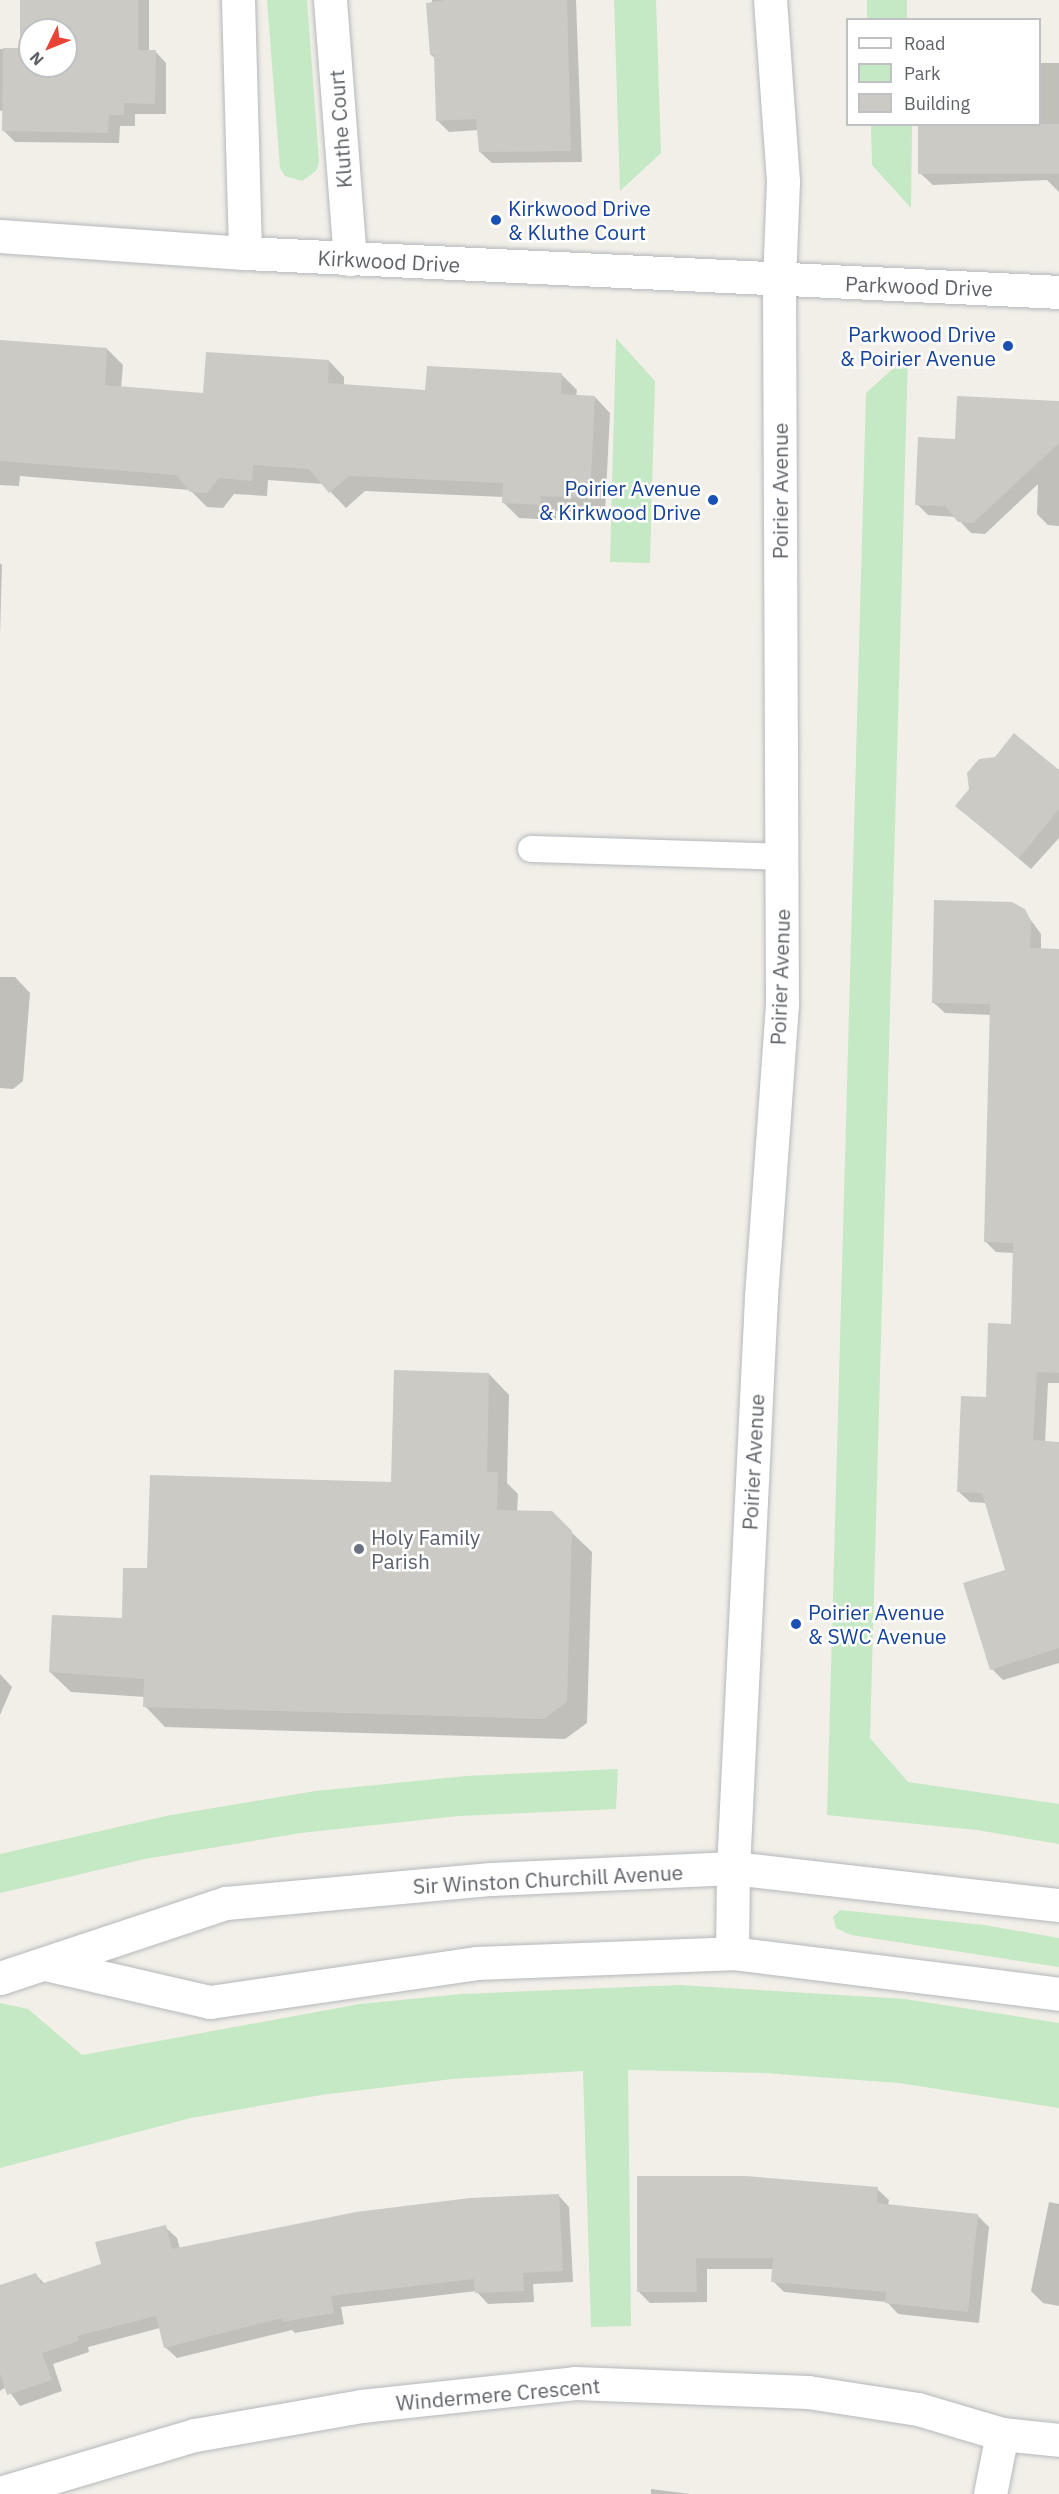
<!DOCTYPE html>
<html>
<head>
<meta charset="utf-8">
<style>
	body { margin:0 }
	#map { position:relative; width:1059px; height:2494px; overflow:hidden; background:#f1efe8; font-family:"IBM Plex Sans",sans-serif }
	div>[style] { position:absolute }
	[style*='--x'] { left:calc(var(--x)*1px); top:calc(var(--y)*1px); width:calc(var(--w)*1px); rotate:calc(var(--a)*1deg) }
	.green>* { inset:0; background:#c5e8c5; transform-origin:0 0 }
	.shadow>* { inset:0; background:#0003 }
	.building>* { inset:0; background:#cccac5; transform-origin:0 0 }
	.roads { filter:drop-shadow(0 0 2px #b5b8bc) drop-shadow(0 0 2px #b5b8bc) }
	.service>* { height:26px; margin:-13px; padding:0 13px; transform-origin:13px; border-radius:13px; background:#fff }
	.minor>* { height:33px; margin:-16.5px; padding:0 16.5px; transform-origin:16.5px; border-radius:16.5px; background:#fff }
	.tertiary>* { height:33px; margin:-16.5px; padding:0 16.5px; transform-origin:16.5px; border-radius:16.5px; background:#fff }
	.secondary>* { height:33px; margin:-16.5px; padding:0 16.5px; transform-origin:16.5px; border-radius:16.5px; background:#fff }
	.dots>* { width:16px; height:16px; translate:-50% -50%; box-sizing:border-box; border:3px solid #fff; border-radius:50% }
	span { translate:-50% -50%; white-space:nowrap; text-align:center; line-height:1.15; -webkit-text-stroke:5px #fff; paint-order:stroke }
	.street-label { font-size:21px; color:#5f6368 }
	.transit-label { font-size:21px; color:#164399 }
	.left { translate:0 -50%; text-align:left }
	.right { translate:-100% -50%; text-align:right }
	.worship-label { font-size:21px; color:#5b616d }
	.legend { position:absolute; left:846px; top:18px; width:195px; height:108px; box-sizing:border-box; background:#fff; border:2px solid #bfc1c3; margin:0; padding:8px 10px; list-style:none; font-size:18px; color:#5f6368 }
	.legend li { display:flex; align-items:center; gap:12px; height:30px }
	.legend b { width:30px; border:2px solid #bfc1c3 }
	.north { position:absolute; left:18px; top:18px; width:60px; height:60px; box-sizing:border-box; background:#fff; border:2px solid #bfc1c3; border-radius:50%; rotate:227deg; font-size:16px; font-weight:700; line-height:24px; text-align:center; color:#5f6368 }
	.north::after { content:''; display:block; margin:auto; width:21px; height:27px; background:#ea4335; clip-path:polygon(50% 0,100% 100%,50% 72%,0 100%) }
</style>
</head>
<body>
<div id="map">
	<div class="green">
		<i style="clip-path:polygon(267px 0,307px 0,319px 162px,316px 171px,302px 181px,285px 176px,280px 168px)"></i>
		<i style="clip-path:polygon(614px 0,656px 0,661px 153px,620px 191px)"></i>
		<i style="left:867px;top:0;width:40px;height:19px"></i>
		<i style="clip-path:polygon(871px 125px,912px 125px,911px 208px,872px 165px)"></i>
		<i style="clip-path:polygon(616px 338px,655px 381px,650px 563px,610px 562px)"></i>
		<i style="clip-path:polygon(908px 355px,870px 1738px,908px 1782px,1059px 1804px,1059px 1844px,977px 1830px,827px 1815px,866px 393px)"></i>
		<i style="clip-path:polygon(618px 1769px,616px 1809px,458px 1816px,301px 1833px,145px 1859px,0 1893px,0 1854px,166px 1816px,316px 1791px,466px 1776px)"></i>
		<i style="clip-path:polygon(840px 1910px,984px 1925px,1059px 1938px,1059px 1967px,851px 1935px,836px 1928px,833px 1917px)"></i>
		<i style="clip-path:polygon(679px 1985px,905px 1999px,1059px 2023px,1059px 2108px,899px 2083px,764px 2073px,628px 2070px,631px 2326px,591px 2327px,583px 2071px,452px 2079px,321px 2095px,191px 2118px,0 2168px,0 2003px,28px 2009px,82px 2055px,360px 2004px,462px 1994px)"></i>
	</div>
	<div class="shadow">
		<i style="clip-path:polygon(evenodd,22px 0,149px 0,149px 51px,155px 51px,166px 63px,166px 114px,135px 114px,135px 126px,120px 126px,119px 143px,15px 142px,4px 131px,4px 110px,0 111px,0 49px,22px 50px,22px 0,30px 30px,66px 30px,66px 66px,30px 66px,30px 30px)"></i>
		<i style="clip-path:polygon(432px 0,576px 0,582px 162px,492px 163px,480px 152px,479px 130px,449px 132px,438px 121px,436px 59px,431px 55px)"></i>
		<i style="clip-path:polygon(1040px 63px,1059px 63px,1059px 192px,1047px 180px,933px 185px,921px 174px,1040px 124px)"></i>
		<i style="clip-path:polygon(0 342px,107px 349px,123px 365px,121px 388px,204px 395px,329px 361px,344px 377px,344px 386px,427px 392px,561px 374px,577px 390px,576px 396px,595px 397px,610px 413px,605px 513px,556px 511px,556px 520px,519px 518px,504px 503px,504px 497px,365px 491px,346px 508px,323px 484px,268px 480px,267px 496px,234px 494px,223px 508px,207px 507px,190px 490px,20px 476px,19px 486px,0 485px)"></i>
		<i style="clip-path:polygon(1059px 403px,1059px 526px,1048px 525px,1037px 514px,1038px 484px,985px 534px,971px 533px,956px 517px,928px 515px,917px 504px,957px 441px)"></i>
		<i style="clip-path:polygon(0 563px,2px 565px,0 636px)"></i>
		<i style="clip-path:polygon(1059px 769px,1059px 838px,1031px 869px,957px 806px)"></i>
		<i style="clip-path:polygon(1024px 911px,1041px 934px,1041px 950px,1059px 950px,1059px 1383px,1048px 1383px,1045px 1442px,1059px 1443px,1059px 1663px,1003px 1680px,992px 1669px,1007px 1571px,986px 1503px,970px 1502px,958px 1491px,1013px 1325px,1014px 1253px,996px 1252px,985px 1241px,992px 1015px,945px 1013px,933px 1002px)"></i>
		<i style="clip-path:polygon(0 977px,15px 977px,30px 993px,23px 1081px,13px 1089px,0 1088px)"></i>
		<i style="clip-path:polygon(489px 1374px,509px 1395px,507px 1483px,518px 1494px,517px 1512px,551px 1513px,592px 1552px,587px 1723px,565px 1739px,165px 1727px,145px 1706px,145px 1697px,71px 1692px,50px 1672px,123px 1620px,148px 1570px,392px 1484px)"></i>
		<i style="clip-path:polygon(0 1674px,12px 1687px,0 1715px)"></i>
		<i style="clip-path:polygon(638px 2178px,877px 2189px,889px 2200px,888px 2206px,978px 2216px,989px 2227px,979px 2323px,898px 2314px,887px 2302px,784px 2292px,773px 2281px,774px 2269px,707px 2269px,707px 2302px,650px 2303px,639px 2292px)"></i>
		<i style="clip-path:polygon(558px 2195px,569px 2207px,573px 2282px,533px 2284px,534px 2302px,488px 2304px,476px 2291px,341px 2307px,344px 2324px,295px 2333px,292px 2330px,177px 2358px,165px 2347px,160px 2328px,88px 2347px,89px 2352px,53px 2364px,62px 2391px,20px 2406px,6px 2387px,0 2391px,0 2286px,36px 2275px,45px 2284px,103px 2265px,165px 2227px,177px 2238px,180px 2249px)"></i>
		<i style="clip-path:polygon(1049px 2202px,1059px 2204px,1059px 2306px,1043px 2303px,1031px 2291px)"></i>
		<i style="clip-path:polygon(651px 2489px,691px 2494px,651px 2494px)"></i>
	</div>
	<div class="building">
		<i style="clip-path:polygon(evenodd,20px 0,138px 0,138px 50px,156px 50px,155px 104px,124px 103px,124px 115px,109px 115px,108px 133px,2px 131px,3px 48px,20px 48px,20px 0,30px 30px,66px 30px,66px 66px,30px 66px,30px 30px)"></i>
		<i style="clip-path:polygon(446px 0,567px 0,571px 151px,479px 152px,476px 119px,436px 121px,434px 55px,430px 55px,426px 3px)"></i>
		<i style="left:918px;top:124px;width:141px;height:50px"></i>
		<i style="clip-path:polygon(0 340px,107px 348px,105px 385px,203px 393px,206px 352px,329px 360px,328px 383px,425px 390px,427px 366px,562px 373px,561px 394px,595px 396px,590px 498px,541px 496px,540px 505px,502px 503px,503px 483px,349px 476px,329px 493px,309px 469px,253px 465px,252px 481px,219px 478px,207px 493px,190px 492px,176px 475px,0 461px)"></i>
		<i style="clip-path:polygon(957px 396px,1059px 401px,1059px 443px,973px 523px,958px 522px,945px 506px,915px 505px,918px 437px,955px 439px)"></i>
		<i style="clip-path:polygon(1014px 733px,1059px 770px,1059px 809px,1019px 858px,955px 806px,969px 789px,967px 773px,979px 759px,995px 757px)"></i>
		<i style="clip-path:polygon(934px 900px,1012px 902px,1025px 909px,1031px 921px,1030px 948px,1059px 949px,1059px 1373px,1037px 1372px,1033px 1440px,1059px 1442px,1059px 1648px,990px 1670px,963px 1583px,1005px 1570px,982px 1493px,957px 1492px,961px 1396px,986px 1397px,988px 1323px,1011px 1324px,1013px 1243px,984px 1242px,990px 1004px,932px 1003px)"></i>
		<i style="clip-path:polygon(394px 1370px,489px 1373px,487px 1472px,498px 1472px,497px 1510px,552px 1511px,572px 1531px,567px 1702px,544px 1719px,143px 1707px,144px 1679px,49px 1672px,52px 1615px,122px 1618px,123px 1568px,147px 1568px,150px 1475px,391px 1482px)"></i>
		<i style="clip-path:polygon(637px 2176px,745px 2176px,878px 2187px,877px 2203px,978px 2214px,968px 2312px,885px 2303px,886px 2292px,771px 2282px,773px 2258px,696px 2258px,697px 2292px,637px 2292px)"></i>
		<i style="clip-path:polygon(559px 2194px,563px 2271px,523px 2273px,524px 2291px,475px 2293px,474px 2279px,331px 2296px,334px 2313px,283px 2322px,282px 2318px,164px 2348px,156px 2316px,77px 2336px,79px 2341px,42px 2353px,52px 2380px,7px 2395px,0 2373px,0 2285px,36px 2273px,41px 2284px,101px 2264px,95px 2242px,166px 2225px,172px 2249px,356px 2212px,470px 2198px)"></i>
	</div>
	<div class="roads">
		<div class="service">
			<i style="--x:531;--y:849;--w:252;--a:1.8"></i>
		</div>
		<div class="minor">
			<i style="--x:238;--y:0;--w:253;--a:88.4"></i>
			<i style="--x:330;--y:0;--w:260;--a:85.6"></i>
			<i style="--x:0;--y:2493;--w:203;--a:-16.6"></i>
			<i style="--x:195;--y:2435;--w:169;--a:-9.9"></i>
			<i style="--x:361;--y:2406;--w:215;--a:-6.1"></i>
			<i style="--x:575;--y:2383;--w:233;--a:2.2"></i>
			<i style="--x:808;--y:2392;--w:111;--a:8.8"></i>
			<i style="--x:918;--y:2409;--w:88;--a:16.6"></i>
			<i style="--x:1002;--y:2434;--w:57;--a:6"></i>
			<i style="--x:990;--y:2494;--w:61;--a:-78.7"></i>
		</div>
		<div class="tertiary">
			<i style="--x:0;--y:236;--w:246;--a:4"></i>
			<i style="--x:245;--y:253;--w:815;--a:2.74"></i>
		</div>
		<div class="secondary">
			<i style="--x:732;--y:1953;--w:85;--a:-89.3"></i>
			<i style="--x:733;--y:1868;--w:572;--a:-87.19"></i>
			<i style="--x:761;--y:1297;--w:294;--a:-85.9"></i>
			<i style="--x:782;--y:1004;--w:723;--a:-90.24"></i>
			<i style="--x:779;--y:281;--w:100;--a:-87.7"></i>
			<i style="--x:783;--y:181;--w:181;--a:-94.1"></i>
			<i style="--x:45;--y:1964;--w:169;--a:13"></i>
			<i style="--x:210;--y:2002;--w:269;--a:-8.3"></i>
			<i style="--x:476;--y:1963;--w:256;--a:-2.2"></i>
			<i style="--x:732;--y:1953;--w:330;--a:7.1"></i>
			<i style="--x:0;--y:1978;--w:238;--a:-18.4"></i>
			<i style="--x:226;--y:1903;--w:266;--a:-5.2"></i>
			<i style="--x:491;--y:1879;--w:242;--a:-2.6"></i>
			<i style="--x:733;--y:1868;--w:328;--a:6.5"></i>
		</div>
	</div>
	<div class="dots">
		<i style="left:496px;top:220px;background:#1a4fb4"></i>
		<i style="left:1008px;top:346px;background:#1a4fb4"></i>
		<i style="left:713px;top:500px;background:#1a4fb4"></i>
		<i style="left:359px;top:1549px;background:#6b7280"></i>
		<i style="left:796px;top:1624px;background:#1a4fb4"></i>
	</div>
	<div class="street-label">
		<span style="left:340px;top:129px;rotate:-94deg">Kluthe Court</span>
		<span style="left:389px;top:261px;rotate:3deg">Kirkwood Drive</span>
		<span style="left:919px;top:286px;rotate:2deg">Parkwood Drive</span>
		<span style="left:780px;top:491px;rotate:-90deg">Poirier Avenue</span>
		<span style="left:780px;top:977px;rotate:-88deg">Poirier Avenue</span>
		<span style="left:753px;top:1462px;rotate:-87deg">Poirier Avenue</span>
		<span style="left:548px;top:1879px;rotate:-3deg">Sir Winston Churchill Avenue</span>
		<span style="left:498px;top:2394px;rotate:-5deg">Windermere Crescent</span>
	</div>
	<div class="transit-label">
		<span class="left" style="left:508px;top:220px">Kirkwood Drive<br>&amp; Kluthe Court</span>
		<span class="right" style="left:996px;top:346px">Parkwood Drive<br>&amp; Poirier Avenue</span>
		<span class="right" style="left:701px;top:500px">Poirier Avenue<br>&amp; Kirkwood Drive</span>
		<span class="left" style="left:808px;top:1624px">Poirier Avenue<br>&amp; SWC Avenue</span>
	</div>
	<div class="worship-label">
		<span class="left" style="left:371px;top:1549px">Holy Family<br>Parish</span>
	</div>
	<ul class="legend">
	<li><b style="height:8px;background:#fff"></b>Road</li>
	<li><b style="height:16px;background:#c5e8c5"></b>Park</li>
	<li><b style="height:16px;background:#cccac5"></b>Building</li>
	</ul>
	<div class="north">N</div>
</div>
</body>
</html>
